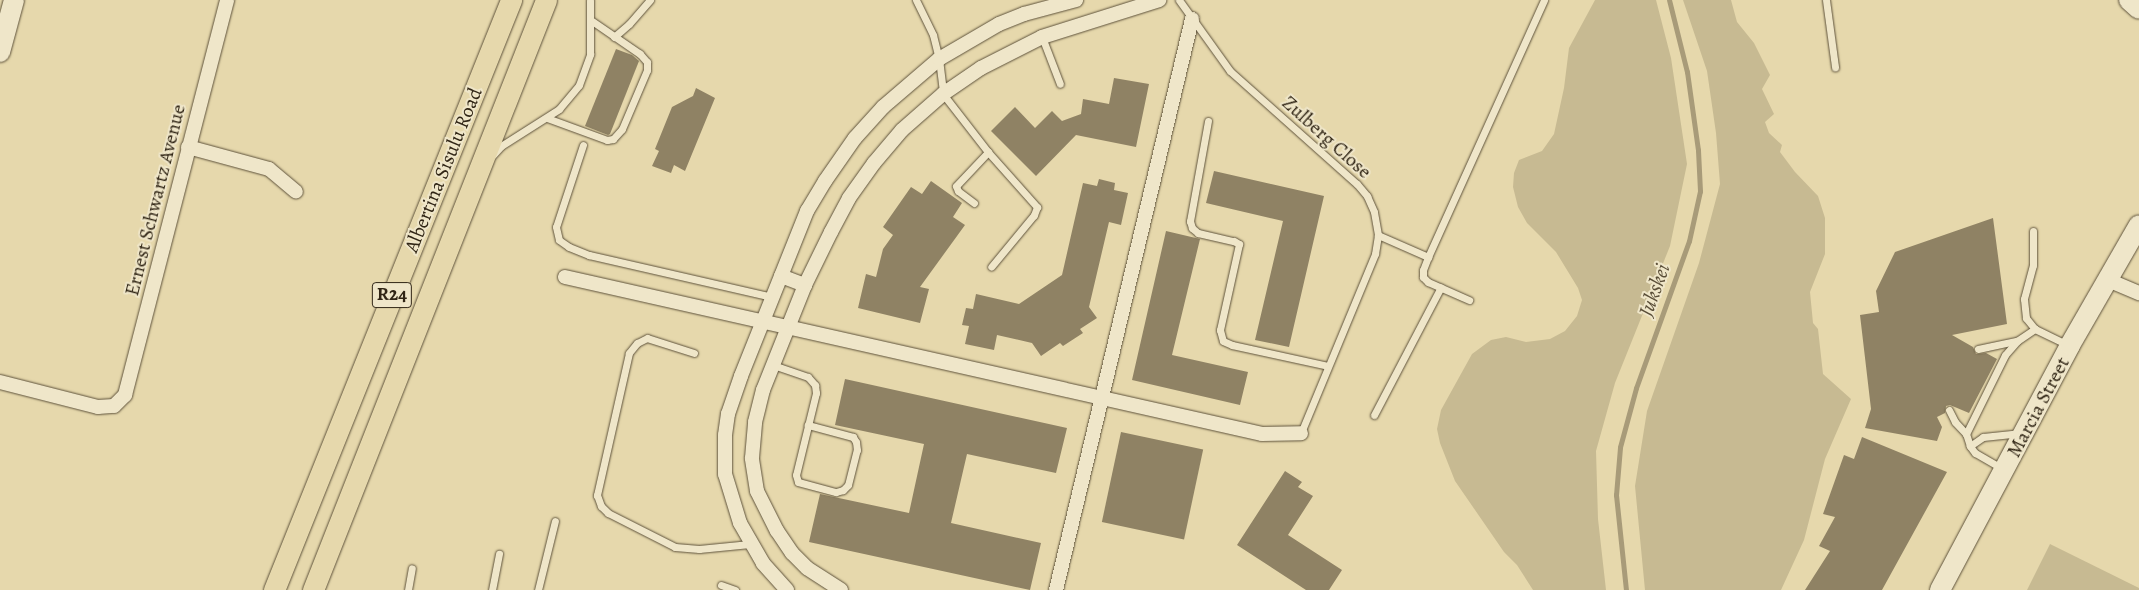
<!DOCTYPE html>
<html>
<head>
<meta charset="utf-8">
<style>
	body { margin:0 }
	#map { position:relative; width:2139px; height:590px; overflow:hidden; background:#e6d8ac; font-family:Alegreya,serif }
	div>[style] { position:absolute }
	[style*='--x'] { left:calc(var(--x)*1px); top:calc(var(--y)*1px); width:calc(var(--w)*1px); rotate:calc(var(--a)*1deg) }
	.green>* { inset:0; background:#c7ba92 }
	.stream>* { height:5px; margin:-2.5px; padding:0 2.5px; transform-origin:2.5px; border-radius:2.5px; background:#a89b79 }
	.building>* { inset:0; background:#8f8264; transform-origin:0 0 }
	.roads { filter:drop-shadow(0 0 1px #5e523b) drop-shadow(0 0 1px #5e523b) }
	.lane>* { height:7px; margin:-3.5px; padding:0 3.5px; transform-origin:3.5px; border-radius:3.5px; background:#efe6c9 }
	.street>* { height:14px; margin:-7px; padding:0 7px; transform-origin:7px; border-radius:7px; background:#efe6c9 }
	.secondary>* { height:20px; margin:-10px; padding:0 10px; transform-origin:10px; border-radius:10px; background:#efe6c9 }
	.primary>* { height:21px; margin:-10.5px; padding:0 10.5px; transform-origin:10.5px; border-radius:10.5px; background:#e6d8ac }
	span { translate:-50% -50%; white-space:nowrap; text-align:center; line-height:1.15; -webkit-text-stroke:4px #efe6c9; paint-order:stroke }
	.shield-label span { padding:1px 4px; background:#efe6c9; border:1px solid; border-radius:4px; -webkit-text-stroke-width:0 }
	.shield-label { font-size:19px; color:#302515; font-weight:700 }
	.street-label { font-size:20px; color:#302515 }
	.water-label { font-size:21px; color:#5a4e38; font-style:italic }
</style>
</head>
<body>
<div id="map">
	<div class="green">
		<i style="clip-path:polygon(1595px 0,1656px 0,1671px 58px,1687px 164px,1670px 246px,1615px 383px,1596px 451px,1598px 519px,1606px 590px,1533px 590px,1517px 565px,1504px 552px,1455px 481px,1440px 443px,1437px 429px,1441px 410px,1472px 354px,1491px 340px,1506px 337px,1526px 342px,1550px 339px,1565px 331px,1577px 316px,1582px 300px,1578px 288px,1556px 252px,1527px 223px,1518px 207px,1513px 187px,1514px 173px,1519px 160px,1542px 151px,1554px 134px,1564px 88px,1569px 48px)"></i>
		<i style="clip-path:polygon(1683px 0,1731px 0,1737px 22px,1754px 43px,1770px 75px,1762px 89px,1774px 114px,1765px 122px,1769px 133px,1782px 145px,1780px 152px,1795px 172px,1818px 196px,1825px 218px,1825px 254px,1810px 292px,1813px 323px,1818px 329px,1823px 374px,1851px 399px,1825px 459px,1804px 540px,1781px 590px,1645px 590px,1635px 486px,1647px 411px,1699px 263px,1720px 184px,1716px 133px,1707px 71px)"></i>
		<i style="clip-path:polygon(2050px 544px,2139px 588px,2139px 590px,2027px 590px)"></i>
	</div>
	<div class="stream">
		<i style="--x:1626;--y:590;--w:96;--a:-96"></i>
		<i style="--x:1616;--y:495;--w:48;--a:-85.2"></i>
		<i style="--x:1620;--y:447;--w:61;--a:-74.8"></i>
		<i style="--x:1636;--y:388;--w:156;--a:-70.2"></i>
		<i style="--x:1689;--y:241;--w:51;--a:-77.6"></i>
		<i style="--x:1700;--y:191;--w:41;--a:-92.8"></i>
		<i style="--x:1698;--y:150;--w:79;--a:-98"></i>
		<i style="--x:1687;--y:72;--w:74;--a:-104"></i>
	</div>
	<div class="building">
		<i style="clip-path:polygon(616px 49px,632px 55px,639px 61px,610px 134px,608px 135px,585px 126px)"></i>
		<i style="clip-path:polygon(1114px 78px,1149px 84px,1136px 147px,1076px 135px,1036px 176px,991px 131px,1015px 107px,1035px 128px,1052px 111px,1062px 121px,1081px 114px,1083px 99px,1109px 104px)"></i>
		<i style="clip-path:polygon(696px 88px,715px 98px,685px 171px,674px 165px,671px 173px,652px 166px,659px 151px,655px 149px,672px 107px,693px 96px)"></i>
		<i style="clip-path:polygon(1214px 171px,1324px 196px,1289px 347px,1255px 340px,1283px 221px,1206px 203px)"></i>
		<i style="clip-path:polygon(1099px 179px,1115px 183px,1114px 190px,1128px 193px,1121px 225px,1109px 222px,1089px 307px,1097px 318px,1080px 329px,1083px 333px,1063px 346px,1060px 343px,1041px 356px,1032px 343px,997px 335px,994px 350px,965px 344px,969px 326px,962px 325px,966px 308px,973px 309px,976px 294px,1019px 304px,1062px 275px,1083px 183px,1097px 186px)"></i>
		<i style="clip-path:polygon(931px 181px,962px 203px,953px 217px,965px 225px,920px 287px,929px 289px,920px 323px,858px 308px,866px 274px,876px 277px,883px 249px,893px 235px,883px 227px,911px 187px,922px 194px)"></i>
		<i style="clip-path:polygon(1993px 218px,2007px 324px,1952px 335px,1973px 347px,1976px 354px,1986px 353px,1997px 359px,1969px 413px,1950px 405px,1946px 406px,1945px 413px,1937px 417px,1942px 427px,1937px 441px,1865px 428px,1871px 409px,1860px 315px,1879px 312px,1876px 291px,1895px 252px)"></i>
		<i style="clip-path:polygon(1166px 231px,1200px 239px,1172px 355px,1248px 372px,1240px 405px,1132px 380px)"></i>
		<i style="clip-path:polygon(845px 379px,1067px 428px,1056px 473px,967px 454px,951px 523px,1041px 543px,1030px 590px,809px 542px,820px 494px,909px 513px,924px 444px,835px 425px)"></i>
		<i style="left:1121px;top:432px;width:84px;height:92px;rotate:12deg"></i>
		<i style="clip-path:polygon(1862px 437px,1947px 472px,1882px 590px,1805px 590px,1830px 551px,1819px 546px,1835px 517px,1823px 514px,1844px 455px,1854px 459px)"></i>
		<i style="clip-path:polygon(1285px 471px,1302px 482px,1298px 487px,1313px 496px,1288px 535px,1342px 570px,1329px 590px,1306px 590px,1237px 545px)"></i>
	</div>
	<div class="roads">
		<div class="lane">
			<i style="--x:916;--y:0;--w:39;--a:64"></i>
			<i style="--x:933;--y:35;--w:25;--a:76"></i>
			<i style="--x:939;--y:59;--w:35;--a:83"></i>
			<i style="--x:943;--y:94;--w:73;--a:52.2"></i>
			<i style="--x:988;--y:152;--w:74;--a:48.3"></i>
			<i style="--x:1037;--y:207;--w:9;--a:111"></i>
			<i style="--x:1034;--y:215;--w:67;--a:129.6"></i>
			<i style="--x:1179;--y:0;--w:87;--a:54.3"></i>
			<i style="--x:1230;--y:71;--w:170;--a:41.7"></i>
			<i style="--x:1357;--y:184;--w:16;--a:50"></i>
			<i style="--x:1367;--y:196;--w:17;--a:66"></i>
			<i style="--x:1374;--y:212;--w:23;--a:80"></i>
			<i style="--x:1378;--y:235;--w:19;--a:99"></i>
			<i style="--x:1375;--y:254;--w:194;--a:112.5"></i>
			<i style="--x:1826;--y:0;--w:68;--a:82.3"></i>
			<i style="--x:614;--y:37;--w:20;--a:-41"></i>
			<i style="--x:629;--y:24;--w:32;--a:-49"></i>
			<i style="--x:1042;--y:37;--w:50;--a:69"></i>
			<i style="--x:547;--y:118;--w:64;--a:20.1"></i>
			<i style="--x:607;--y:140;--w:6;--a:-9"></i>
			<i style="--x:613;--y:139;--w:13;--a:-48"></i>
			<i style="--x:622;--y:129;--w:64;--a:-67"></i>
			<i style="--x:647;--y:70;--w:8;--a:-90"></i>
			<i style="--x:647;--y:62;--w:11;--a:-131"></i>
			<i style="--x:640;--y:54;--w:58;--a:-145.5"></i>
			<i style="--x:1208;--y:121;--w:102;--a:100.2"></i>
			<i style="--x:1190;--y:221;--w:7;--a:74"></i>
			<i style="--x:1192;--y:228;--w:8;--a:40"></i>
			<i style="--x:1198;--y:233;--w:37;--a:13"></i>
			<i style="--x:1234;--y:241;--w:6;--a:31"></i>
			<i style="--x:1239;--y:244;--w:88;--a:102.5"></i>
			<i style="--x:1220;--y:330;--w:11;--a:75"></i>
			<i style="--x:1223;--y:341;--w:10;--a:24"></i>
			<i style="--x:1232;--y:345;--w:98;--a:12.3"></i>
			<i style="--x:583;--y:145;--w:86;--a:108.2"></i>
			<i style="--x:556;--y:227;--w:13;--a:77"></i>
			<i style="--x:559;--y:240;--w:12;--a:35"></i>
			<i style="--x:569;--y:247;--w:22;--a:22"></i>
			<i style="--x:589;--y:255;--w:188;--a:12.9"></i>
			<i style="--x:493;--y:155;--w:12;--a:-48"></i>
			<i style="--x:501;--y:146;--w:69;--a:-32.5"></i>
			<i style="--x:559;--y:109;--w:31;--a:-50"></i>
			<i style="--x:579;--y:85;--w:33;--a:-70"></i>
			<i style="--x:590;--y:54;--w:54;--a:-90"></i>
			<i style="--x:974;--y:203;--w:20;--a:-143"></i>
			<i style="--x:958;--y:191;--w:5;--a:-112"></i>
			<i style="--x:956;--y:186;--w:47;--a:-46.7"></i>
			<i style="--x:2033;--y:231;--w:34;--a:90"></i>
			<i style="--x:2033;--y:265;--w:35;--a:105"></i>
			<i style="--x:2024;--y:299;--w:19;--a:84"></i>
			<i style="--x:2026;--y:318;--w:14;--a:51"></i>
			<i style="--x:2035;--y:329;--w:37;--a:26"></i>
			<i style="--x:1378;--y:235;--w:55;--a:23.7"></i>
			<i style="--x:1428;--y:257;--w:282;--a:-65.7"></i>
			<i style="--x:1428;--y:257;--w:14;--a:111"></i>
			<i style="--x:1423;--y:270;--w:7;--a:90"></i>
			<i style="--x:1423;--y:277;--w:7;--a:45"></i>
			<i style="--x:1428;--y:282;--w:45;--a:23.7"></i>
			<i style="--x:1978;--y:349;--w:40;--a:-12"></i>
			<i style="--x:694;--y:353;--w:49;--a:-162.3"></i>
			<i style="--x:647;--y:338;--w:11;--a:153"></i>
			<i style="--x:637;--y:343;--w:13;--a:129"></i>
			<i style="--x:629;--y:353;--w:146;--a:102.7"></i>
			<i style="--x:597;--y:495;--w:12;--a:70"></i>
			<i style="--x:601;--y:506;--w:10;--a:45"></i>
			<i style="--x:608;--y:513;--w:75;--a:26.9"></i>
			<i style="--x:675;--y:547;--w:24;--a:5"></i>
			<i style="--x:699;--y:549;--w:51;--a:-5.6"></i>
			<i style="--x:773;--y:365;--w:37;--a:19"></i>
			<i style="--x:808;--y:377;--w:11;--a:49"></i>
			<i style="--x:815;--y:385;--w:8;--a:83"></i>
			<i style="--x:816;--y:393;--w:84;--a:103.7"></i>
			<i style="--x:796;--y:475;--w:7;--a:74"></i>
			<i style="--x:798;--y:482;--w:39;--a:15"></i>
			<i style="--x:836;--y:492;--w:7;--a:-16"></i>
			<i style="--x:843;--y:490;--w:7;--a:-45"></i>
			<i style="--x:848;--y:485;--w:36;--a:-76"></i>
			<i style="--x:857;--y:450;--w:8;--a:-97"></i>
			<i style="--x:856;--y:442;--w:6;--a:-121"></i>
			<i style="--x:853;--y:437;--w:47;--a:-165.1"></i>
			<i style="--x:1949;--y:410;--w:13;--a:63"></i>
			<i style="--x:1955;--y:422;--w:16;--a:47"></i>
			<i style="--x:1374;--y:415;--w:144;--a:-62.4"></i>
			<i style="--x:1970;--y:446;--w:16;--a:-35"></i>
			<i style="--x:1983;--y:437;--w:36;--a:-6"></i>
			<i style="--x:2003;--y:469;--w:32;--a:-150"></i>
			<i style="--x:1975;--y:453;--w:9;--a:-126"></i>
			<i style="--x:1970;--y:446;--w:13;--a:-108"></i>
			<i style="--x:1966;--y:434;--w:88;--a:-63.7"></i>
			<i style="--x:2005;--y:355;--w:18;--a:-49"></i>
			<i style="--x:2017;--y:341;--w:22;--a:-34"></i>
			<i style="--x:721;--y:585;--w:15;--a:20"></i>
			<i style="--x:408;--y:590;--w:22;--a:-80"></i>
			<i style="--x:492;--y:590;--w:37;--a:-79"></i>
			<i style="--x:538;--y:590;--w:71;--a:-76.2"></i>
		</div>
		<div class="street">
			<i style="--x:188;--y:147;--w:84;--a:15.2"></i>
			<i style="--x:269;--y:169;--w:35;--a:40"></i>
			<i style="--x:781;--y:276;--w:26;--a:21"></i>
			<i style="--x:565;--y:277;--w:714;--a:12.69"></i>
			<i style="--x:1262;--y:434;--w:39;--a:-1"></i>
			<i style="--x:2108;--y:280;--w:34;--a:23"></i>
			<i style="--x:0;--y:382;--w:101;--a:14.3"></i>
			<i style="--x:98;--y:407;--w:16;--a:-4"></i>
			<i style="--x:114;--y:406;--w:16;--a:-45"></i>
			<i style="--x:125;--y:395;--w:408;--a:-75.5"></i>
			<i style="--x:787;--y:590;--w:36;--a:-132"></i>
			<i style="--x:763;--y:563;--w:46;--a:-119.9"></i>
			<i style="--x:740;--y:523;--w:51;--a:-107"></i>
			<i style="--x:725;--y:474;--w:39;--a:-90"></i>
			<i style="--x:725;--y:435;--w:21;--a:-82"></i>
			<i style="--x:728;--y:414;--w:40;--a:-71.1"></i>
			<i style="--x:741;--y:376;--w:178;--a:-68.2"></i>
			<i style="--x:807;--y:211;--w:35;--a:-59"></i>
			<i style="--x:825;--y:181;--w:52;--a:-55.1"></i>
			<i style="--x:855;--y:138;--w:42;--a:-47.9"></i>
			<i style="--x:883;--y:107;--w:74;--a:-40.6"></i>
			<i style="--x:939;--y:59;--w:69;--a:-30.3"></i>
			<i style="--x:999;--y:24;--w:27;--a:-22"></i>
			<i style="--x:1024;--y:14;--w:54;--a:-15.1"></i>
			<i style="--x:841;--y:590;--w:40;--a:-147.1"></i>
			<i style="--x:807;--y:568;--w:21;--a:-135"></i>
			<i style="--x:792;--y:553;--w:27;--a:-124"></i>
			<i style="--x:777;--y:531;--w:45;--a:-116.6"></i>
			<i style="--x:757;--y:491;--w:33;--a:-99"></i>
			<i style="--x:752;--y:458;--w:36;--a:-85"></i>
			<i style="--x:755;--y:422;--w:33;--a:-76"></i>
			<i style="--x:763;--y:390;--w:113;--a:-68.2"></i>
			<i style="--x:805;--y:285;--w:59;--a:-63.9"></i>
			<i style="--x:831;--y:232;--w:38;--a:-62"></i>
			<i style="--x:849;--y:198;--w:43;--a:-54.5"></i>
			<i style="--x:874;--y:163;--w:43;--a:-49.7"></i>
			<i style="--x:902;--y:130;--w:55;--a:-41.3"></i>
			<i style="--x:943;--y:94;--w:46;--a:-34.4"></i>
			<i style="--x:981;--y:68;--w:68;--a:-26.9"></i>
			<i style="--x:1042;--y:37;--w:123;--a:-17.5"></i>
			<i style="--x:1056;--y:590;--w:587;--a:-76.6"></i>
		</div>
		<div class="secondary">
			<i style="--x:2129;--y:0;--w:13;--a:42"></i>
			<i style="--x:0;--y:52;--w:54;--a:-74.9"></i>
			<i style="--x:1940;--y:590;--w:277;--a:-62"></i>
			<i style="--x:2070;--y:345;--w:138;--a:-60.1"></i>
		</div>
		<div class="primary">
			<i style="--x:274;--y:590;--w:636;--a:-68.11"></i>
			<i style="--x:313;--y:590;--w:634;--a:-68.45"></i>
		</div>
	</div>
	<div class="shield-label">
		<span style="left:392px;top:295px">R24</span>
	</div>
	<div class="street-label">
		<span style="left:1327px;top:137px;rotate:42deg">Zulberg Close</span>
		<span style="left:443px;top:170px;rotate:-68deg">Albertina Sisulu Road</span>
		<span style="left:155px;top:200px;rotate:-76deg">Ernest Schwartz Avenue</span>
		<span style="left:2038px;top:407px;rotate:-62deg">Marcia Street</span>
	</div>
	<div class="water-label">
		<span style="left:1654px;top:290px;rotate:-70deg">Jukskei</span>
	</div>
</div>
</body>
</html>
